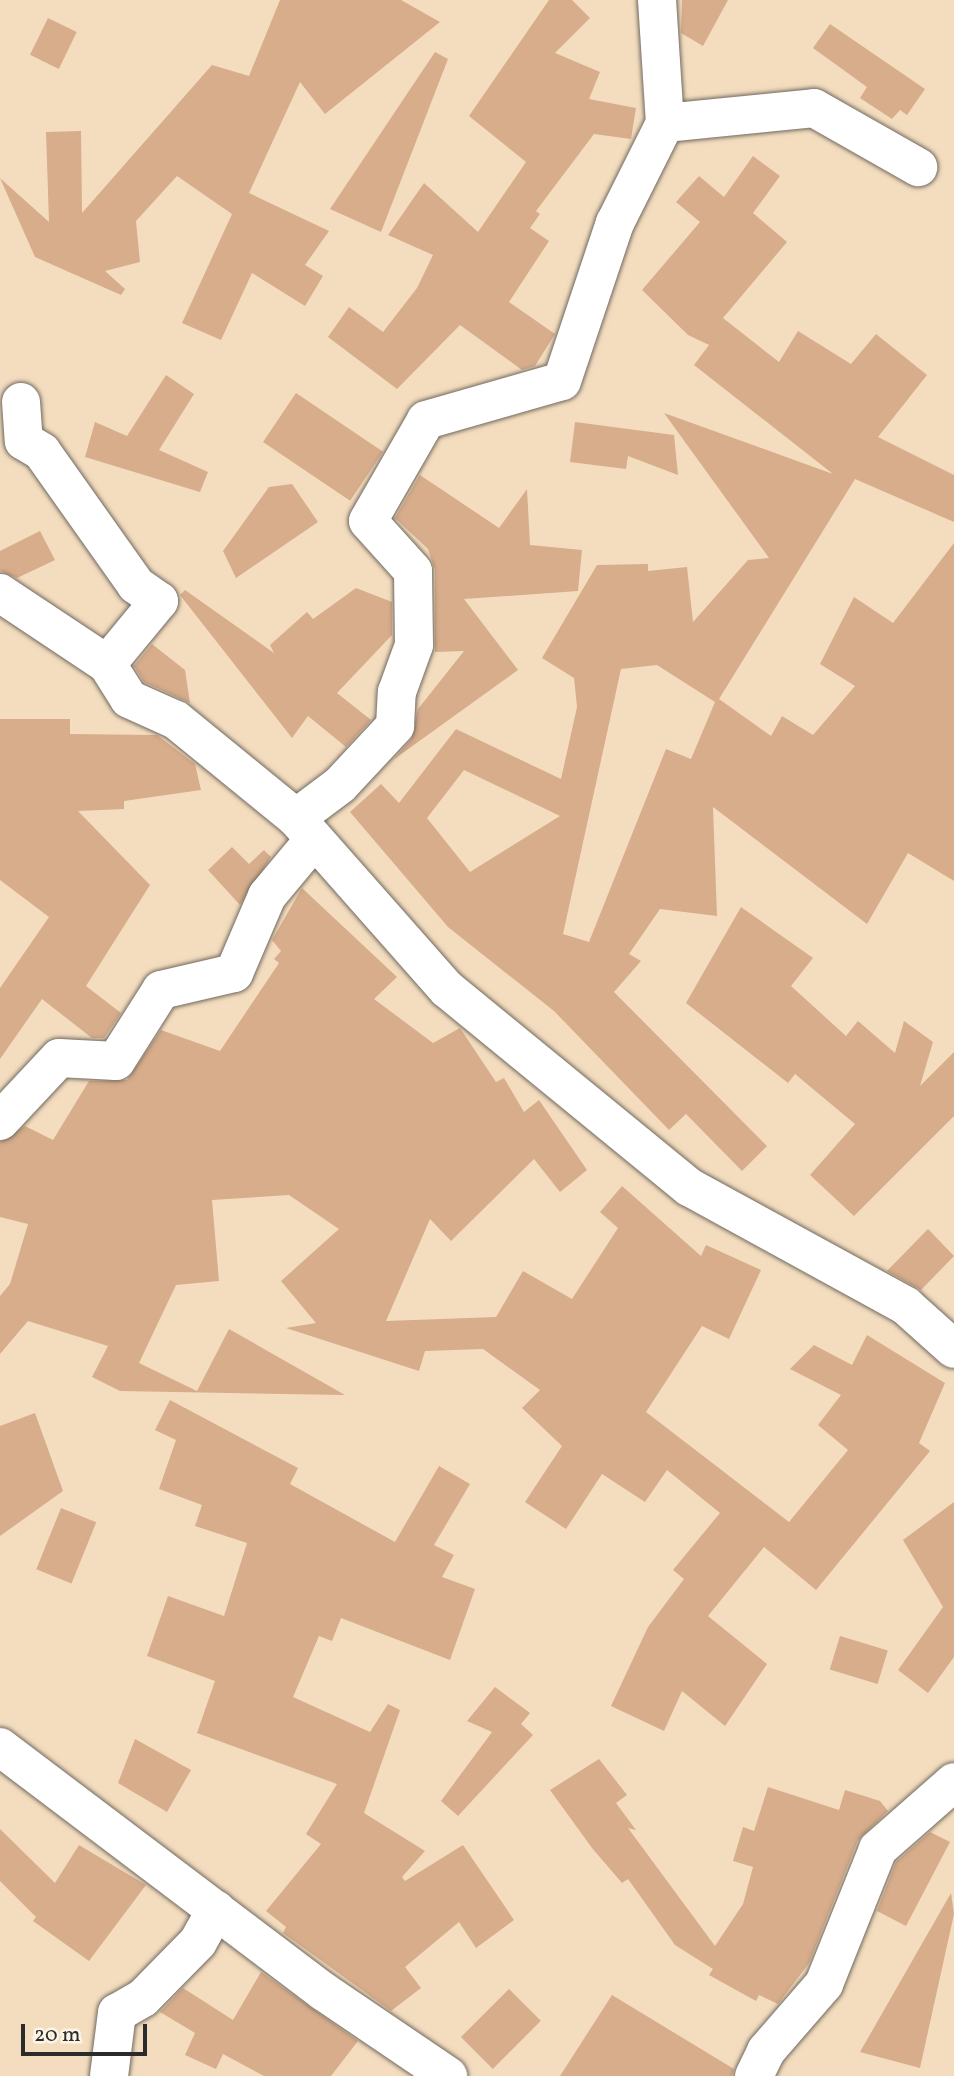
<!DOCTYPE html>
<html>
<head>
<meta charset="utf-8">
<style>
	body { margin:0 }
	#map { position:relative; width:954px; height:2076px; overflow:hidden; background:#f4ddbf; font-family:Vollkorn,serif }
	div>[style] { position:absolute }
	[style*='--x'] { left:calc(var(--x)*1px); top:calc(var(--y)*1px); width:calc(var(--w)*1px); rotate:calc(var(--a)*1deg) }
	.building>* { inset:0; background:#d7ad8b; transform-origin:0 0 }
	.roads { filter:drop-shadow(0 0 2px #71695f) drop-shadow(0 0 2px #71695f) }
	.street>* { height:38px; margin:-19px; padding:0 19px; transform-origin:19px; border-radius:19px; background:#fff }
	span { translate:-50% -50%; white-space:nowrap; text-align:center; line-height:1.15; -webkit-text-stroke:7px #fcf5e5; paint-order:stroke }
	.scale { position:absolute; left:21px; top:2024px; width:126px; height:32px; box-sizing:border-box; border:4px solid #2b2b2b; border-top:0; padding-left:9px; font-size:21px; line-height:24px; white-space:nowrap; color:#2b2b2b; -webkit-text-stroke:5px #fcf5e5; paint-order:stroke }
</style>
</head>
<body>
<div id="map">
	<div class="building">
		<i style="clip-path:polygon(280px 0,401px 0,440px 22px,325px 114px,300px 82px,249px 193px,329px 231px,305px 265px,323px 276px,305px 306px,252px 273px,221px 340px,182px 323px,232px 214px,177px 176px,136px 221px,140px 262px,105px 271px,125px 289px,121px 295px,35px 257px,0 178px,49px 222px,46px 132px,81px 131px,82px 213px,212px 65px,249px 76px)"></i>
		<i style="clip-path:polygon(549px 0,572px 0,590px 18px,555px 53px,600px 72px,589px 99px,636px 108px,631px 139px,594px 134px,536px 211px,540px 214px,530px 228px,549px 241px,509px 302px,555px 334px,535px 366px,522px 370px,460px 325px,397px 389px,328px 337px,349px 307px,383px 332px,417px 288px,433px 255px,388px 235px,424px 183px,478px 232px,526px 162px,469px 116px)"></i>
		<i style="clip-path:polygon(682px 0,728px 0,703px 46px,681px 33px)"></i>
		<i style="left:48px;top:18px;width:32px;height:41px;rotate:26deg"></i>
		<i style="clip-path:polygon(830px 24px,925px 89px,907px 115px,900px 110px,892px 119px,860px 98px,867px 87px,813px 48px)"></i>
		<i style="clip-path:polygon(435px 52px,448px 59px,381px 232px,330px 209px)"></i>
		<i style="clip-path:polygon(evenodd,753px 156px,780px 176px,753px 213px,787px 242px,723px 318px,779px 362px,798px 331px,851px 364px,876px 334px,927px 375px,878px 437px,954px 475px,954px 522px,855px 479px,719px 699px,771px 736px,782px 716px,813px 735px,855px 686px,820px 664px,854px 597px,893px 623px,954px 543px,954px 881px,908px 853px,867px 924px,713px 807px,717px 916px,660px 909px,629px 954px,641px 961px,614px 992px,767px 1146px,742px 1171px,686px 1114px,669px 1130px,554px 1011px,448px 927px,350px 812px,381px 784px,399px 803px,456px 729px,561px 779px,577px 707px,574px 678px,542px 658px,597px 565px,648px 564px,648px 571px,687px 567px,693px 622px,748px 560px,769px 558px,664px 413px,833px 474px,694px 365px,709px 345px,688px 335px,642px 290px,700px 222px,676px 202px,699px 176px,724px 197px,753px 156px,657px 665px,715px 702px,691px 759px,666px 749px,589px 942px,563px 934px,621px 669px,657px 665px,753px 156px,464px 770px,560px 816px,470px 872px,427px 818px,464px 770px)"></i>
		<i style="clip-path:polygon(166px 375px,194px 394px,159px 450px,208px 472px,200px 492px,85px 457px,95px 422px,127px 436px)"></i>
		<i style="left:296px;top:393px;width:105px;height:59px;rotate:34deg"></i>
		<i style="clip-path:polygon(575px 422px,674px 435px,678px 475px,628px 456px,626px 469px,570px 462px)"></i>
		<i style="clip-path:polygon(420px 475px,499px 528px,527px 489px,530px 545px,582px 550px,578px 591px,464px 599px,518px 670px,393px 760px,411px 740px,418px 709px,464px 651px,435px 652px,435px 570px,428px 549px,395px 518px)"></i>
		<i style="clip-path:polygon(292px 484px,318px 522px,236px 578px,223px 551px,269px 487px)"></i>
		<i style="clip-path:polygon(40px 531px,55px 560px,17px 578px,0 571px,0 551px)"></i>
		<i style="clip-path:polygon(356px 588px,392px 602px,392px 635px,337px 693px,371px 720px,346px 747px,308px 716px,292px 738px,180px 595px,185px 590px,274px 653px,270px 645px,307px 612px,313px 619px)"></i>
		<i style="clip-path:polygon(152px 644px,185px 670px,190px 703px,144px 682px,134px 666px)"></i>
		<i style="clip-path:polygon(0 719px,70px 719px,70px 734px,157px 735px,195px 764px,201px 790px,124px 801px,124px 809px,78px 811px,150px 885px,86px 986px,121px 1013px,104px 1038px,92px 1038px,42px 999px,0 1059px,0 988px,49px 917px,0 880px)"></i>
		<i style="clip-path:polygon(232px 847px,249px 864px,264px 850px,271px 857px,240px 905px,208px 870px)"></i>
		<i style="clip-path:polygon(302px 888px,397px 977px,374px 999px,433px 1043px,460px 1028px,496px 1082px,504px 1078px,524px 1112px,539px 1100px,587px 1170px,560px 1192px,534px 1159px,451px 1241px,430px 1219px,386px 1321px,496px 1317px,523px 1271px,572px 1299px,618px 1228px,600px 1212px,622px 1186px,701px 1256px,706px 1245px,761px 1270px,729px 1339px,702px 1326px,646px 1412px,789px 1522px,848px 1450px,818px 1425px,841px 1395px,790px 1369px,814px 1345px,852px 1365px,867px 1335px,945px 1383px,919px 1443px,930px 1451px,816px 1590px,764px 1547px,708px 1616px,767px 1664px,725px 1726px,682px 1691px,664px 1731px,611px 1706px,648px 1627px,684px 1579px,673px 1570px,720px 1513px,667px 1470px,645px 1502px,602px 1474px,566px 1529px,525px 1502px,562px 1446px,522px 1408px,540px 1390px,483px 1349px,425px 1351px,419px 1371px,286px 1328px,316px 1323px,281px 1281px,339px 1229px,289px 1195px,212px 1200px,219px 1281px,176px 1285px,139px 1363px,197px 1391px,229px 1329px,345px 1395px,120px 1391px,92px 1377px,108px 1346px,28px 1321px,0 1354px,0 1296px,10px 1284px,28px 1224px,0 1217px,0 1142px,25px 1126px,53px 1140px,89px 1081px,127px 1080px,161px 1030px,220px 1051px,279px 963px,274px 959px,281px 951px,272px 940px)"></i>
		<i style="clip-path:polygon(741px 907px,813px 958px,791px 986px,846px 1036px,858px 1021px,895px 1053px,904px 1021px,933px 1042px,920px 1086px,954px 1052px,954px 1116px,854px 1216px,810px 1175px,855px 1124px,795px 1074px,788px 1083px,686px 1003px)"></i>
		<i style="clip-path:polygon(928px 1229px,954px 1256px,921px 1290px,887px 1271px)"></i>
		<i style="clip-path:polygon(170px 1400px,298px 1468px,290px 1484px,395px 1542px,439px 1466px,470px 1484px,434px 1545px,454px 1555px,442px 1577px,475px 1589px,450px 1660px,341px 1618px,332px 1641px,319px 1636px,293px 1697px,370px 1732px,388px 1704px,400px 1710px,364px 1813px,425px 1851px,402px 1877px,405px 1881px,463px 1845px,514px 1920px,476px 1948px,459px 1922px,405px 1967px,421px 1988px,391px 2011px,283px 1933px,286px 1927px,266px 1911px,321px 1844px,306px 1834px,337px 1784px,197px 1733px,215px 1681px,147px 1656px,168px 1596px,224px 1616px,247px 1543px,195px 1526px,202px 1505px,159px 1489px,176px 1440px,155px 1430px)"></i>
		<i style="clip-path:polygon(35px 1413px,63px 1491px,0 1536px,0 1426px)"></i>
		<i style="clip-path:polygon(954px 1502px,954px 1657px,928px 1693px,898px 1670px,943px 1607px,903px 1540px)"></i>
		<i style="left:61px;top:1508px;width:38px;height:66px;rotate:22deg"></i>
		<i style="left:840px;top:1636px;width:50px;height:35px;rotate:17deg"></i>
		<i style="clip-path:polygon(495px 1687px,530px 1713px,521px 1724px,533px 1735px,458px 1816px,441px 1801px,492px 1732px,467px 1721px)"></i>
		<i style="clip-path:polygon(135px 1739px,191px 1770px,167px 1812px,118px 1783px)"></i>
		<i style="clip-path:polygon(599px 1759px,627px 1795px,616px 1803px,636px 1830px,628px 1828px,715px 1946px,743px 1904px,753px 1867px,733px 1861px,743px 1827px,754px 1831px,768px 1787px,839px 1810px,845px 1790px,880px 1801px,888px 1811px,858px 1840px,809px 1963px,778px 2004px,759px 1995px,756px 2001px,709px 1975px,713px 1969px,675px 1945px,628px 1879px,622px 1883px,592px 1848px,550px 1790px)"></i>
		<i style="clip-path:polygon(0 1829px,55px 1883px,79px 1845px,146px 1885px,89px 1961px,33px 1921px,36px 1917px,0 1881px)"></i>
		<i style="clip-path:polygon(930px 1832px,950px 1842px,906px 1926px,877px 1911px,896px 1862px)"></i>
		<i style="clip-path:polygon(951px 1893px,954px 1914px,920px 2068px,860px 2052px)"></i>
		<i style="clip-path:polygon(261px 1972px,358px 2041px,331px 2076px,264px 2076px,223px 2054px,216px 2069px,185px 2055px,195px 2033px,160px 2012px,183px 1988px,233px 2020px)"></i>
		<i style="left:509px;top:1989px;width:45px;height:68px;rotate:45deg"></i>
		<i style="clip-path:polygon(612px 1995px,734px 2069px,732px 2076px,560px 2076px)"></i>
	</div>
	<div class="roads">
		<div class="street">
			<i style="--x:657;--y:0;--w:123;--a:86.3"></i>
			<i style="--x:21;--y:402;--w:39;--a:86"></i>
			<i style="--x:24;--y:441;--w:21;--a:31"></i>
			<i style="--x:42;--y:452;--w:163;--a:54.7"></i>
			<i style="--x:136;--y:585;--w:28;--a:35"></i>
			<i style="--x:159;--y:601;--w:82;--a:129.5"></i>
			<i style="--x:107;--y:664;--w:41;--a:57.8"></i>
			<i style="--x:129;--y:699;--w:51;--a:24.1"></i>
			<i style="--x:176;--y:720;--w:155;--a:39.2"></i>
			<i style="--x:296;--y:818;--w:228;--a:48.6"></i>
			<i style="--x:447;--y:989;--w:313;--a:39.3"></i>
			<i style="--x:689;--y:1187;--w:247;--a:28.7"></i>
			<i style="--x:906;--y:1306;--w:64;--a:41.9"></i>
			<i style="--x:0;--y:593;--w:128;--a:33.6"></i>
			<i style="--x:296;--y:818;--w:55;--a:-36.9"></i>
			<i style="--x:340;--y:785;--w:81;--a:-47"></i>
			<i style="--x:395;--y:726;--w:34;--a:-87"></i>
			<i style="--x:397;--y:692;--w:50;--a:-70.1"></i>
			<i style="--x:414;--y:645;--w:74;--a:-90.8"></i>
			<i style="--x:413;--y:571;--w:67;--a:-132"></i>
			<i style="--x:368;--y:521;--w:116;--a:-60.1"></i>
			<i style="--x:426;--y:420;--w:141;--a:-16"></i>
			<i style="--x:562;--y:381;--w:167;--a:-71.5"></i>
			<i style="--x:615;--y:223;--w:112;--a:-63.4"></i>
			<i style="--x:665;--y:123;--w:150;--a:-5.7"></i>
			<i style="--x:814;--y:108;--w:120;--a:29.6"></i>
			<i style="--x:0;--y:1121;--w:86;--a:-46.9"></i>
			<i style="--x:59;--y:1058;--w:57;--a:3"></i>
			<i style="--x:116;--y:1061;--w:84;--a:-57.6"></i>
			<i style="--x:161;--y:990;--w:75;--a:-13.1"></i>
			<i style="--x:234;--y:973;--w:84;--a:-66.8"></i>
			<i style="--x:267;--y:896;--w:70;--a:-50.2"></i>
			<i style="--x:0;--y:1747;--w:406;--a:37.1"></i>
			<i style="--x:324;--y:1992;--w:150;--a:34.1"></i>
			<i style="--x:109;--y:2076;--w:64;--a:-82.8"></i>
			<i style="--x:117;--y:2013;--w:30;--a:-30"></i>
			<i style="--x:143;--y:1998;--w:78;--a:-45.5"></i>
			<i style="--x:198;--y:1942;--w:37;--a:-61"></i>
			<i style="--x:754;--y:2076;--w:28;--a:-64"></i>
			<i style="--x:766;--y:2051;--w:89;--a:-49.1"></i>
			<i style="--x:824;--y:1984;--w:145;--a:-68.2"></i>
			<i style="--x:878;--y:1849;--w:101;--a:-41.4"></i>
		</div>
	</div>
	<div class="scale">20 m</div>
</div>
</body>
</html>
